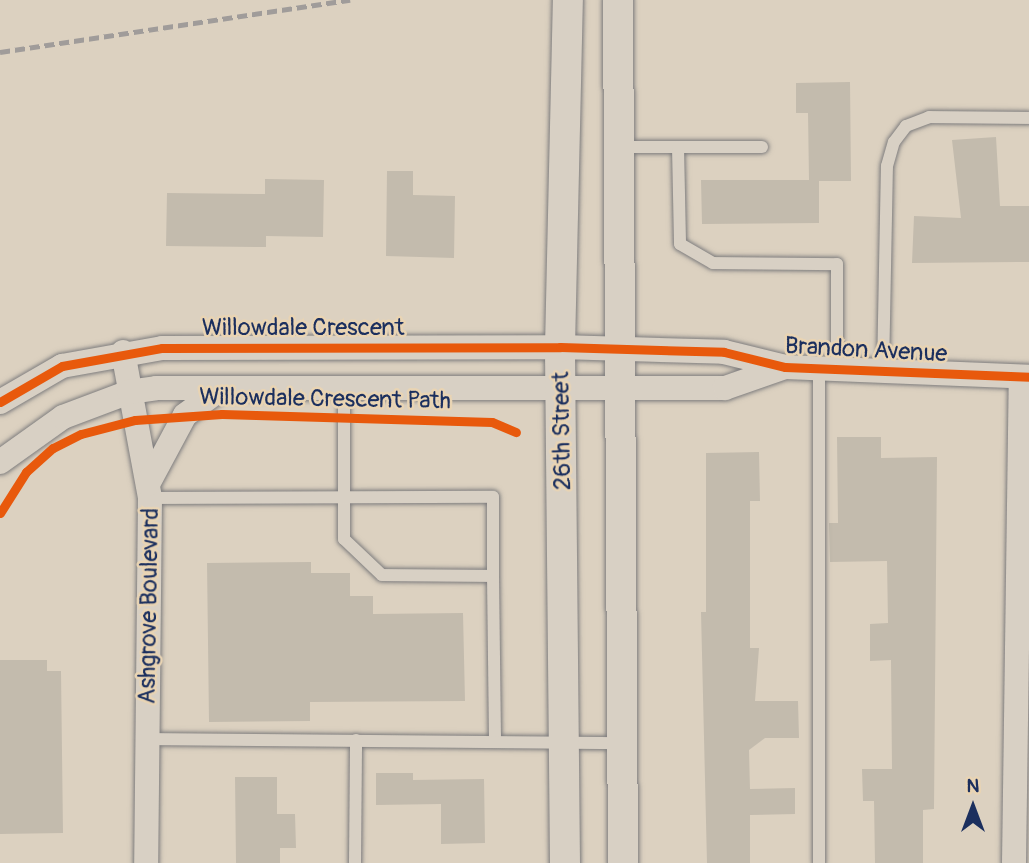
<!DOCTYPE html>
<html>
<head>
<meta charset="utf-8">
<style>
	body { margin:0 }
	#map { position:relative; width:1029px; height:863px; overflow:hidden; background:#dcd1c0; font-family:Pangolin,sans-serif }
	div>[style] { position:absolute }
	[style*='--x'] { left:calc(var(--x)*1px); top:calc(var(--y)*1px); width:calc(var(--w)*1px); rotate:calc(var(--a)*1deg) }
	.building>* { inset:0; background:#c3bbad }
	.roads { filter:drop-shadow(0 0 2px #7e7d7e) drop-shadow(0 0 2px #7e7d7e) }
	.service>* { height:12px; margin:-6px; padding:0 6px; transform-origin:6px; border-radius:6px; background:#d8d0c4 }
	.minor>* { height:24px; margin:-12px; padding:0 12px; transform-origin:12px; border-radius:12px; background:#d8d0c4 }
	.tertiary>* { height:30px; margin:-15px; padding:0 15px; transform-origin:15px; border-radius:15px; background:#d8d0c4 }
	.rail>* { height:5px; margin-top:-2.5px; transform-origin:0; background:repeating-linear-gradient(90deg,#a09c9a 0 10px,transparent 0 15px) }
	.cycleway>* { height:9px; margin:-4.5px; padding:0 4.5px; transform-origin:4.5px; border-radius:4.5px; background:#e8590c }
	span { translate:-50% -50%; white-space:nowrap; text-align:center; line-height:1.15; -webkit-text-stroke:5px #e9d4b3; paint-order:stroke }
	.street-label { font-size:24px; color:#1b2f5e }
	.north { position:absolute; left:938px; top:772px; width:70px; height:70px; -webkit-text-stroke:5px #e9d4b3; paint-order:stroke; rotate:0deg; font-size:19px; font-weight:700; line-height:28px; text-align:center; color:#1b2f5e }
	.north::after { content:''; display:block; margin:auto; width:24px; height:32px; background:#1b2f5e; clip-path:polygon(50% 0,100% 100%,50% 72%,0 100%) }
</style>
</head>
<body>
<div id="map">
	<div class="building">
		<i style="clip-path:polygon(850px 82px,851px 181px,819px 181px,819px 223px,702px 224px,701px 180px,809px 180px,808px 113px,796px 113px,796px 83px)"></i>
		<i style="clip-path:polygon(996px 137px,1000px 206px,1029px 206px,1029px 262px,912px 263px,914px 216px,961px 218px,952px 140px)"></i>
		<i style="clip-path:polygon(387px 171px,413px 171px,413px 195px,455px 196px,454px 258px,386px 256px)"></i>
		<i style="clip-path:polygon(265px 179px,324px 180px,323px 237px,266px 236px,266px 247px,166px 246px,167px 193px,265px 194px)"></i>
		<i style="clip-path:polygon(837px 437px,881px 437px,881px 458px,937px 457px,934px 809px,923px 810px,923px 863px,875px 863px,874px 801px,863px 801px,862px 769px,892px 769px,891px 660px,870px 661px,870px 624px,888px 623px,887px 561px,830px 562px,829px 523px,838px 523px)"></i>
		<i style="clip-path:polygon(759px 452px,760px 501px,750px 501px,750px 648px,759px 648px,755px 701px,798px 701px,799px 738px,765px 738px,749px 750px,750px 789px,795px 788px,795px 814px,750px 815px,750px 863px,707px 863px,701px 612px,706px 612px,706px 453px)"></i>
		<i style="clip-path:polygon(311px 562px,311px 573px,350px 573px,350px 596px,373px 596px,373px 614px,463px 613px,465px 701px,310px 702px,310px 721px,209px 722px,207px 563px)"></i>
		<i style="clip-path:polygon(0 660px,47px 660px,47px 671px,61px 671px,63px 833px,0 834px)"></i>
		<i style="clip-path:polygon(376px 773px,413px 773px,413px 780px,484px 779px,485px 843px,441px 844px,441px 804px,376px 805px)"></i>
		<i style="clip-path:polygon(235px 777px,277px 777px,277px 814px,295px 814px,296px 848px,280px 848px,280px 863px,236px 863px)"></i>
	</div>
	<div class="roads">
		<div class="service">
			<i style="--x:619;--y:147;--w:143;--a:0"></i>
			<i style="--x:678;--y:147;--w:97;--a:88.8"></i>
			<i style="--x:680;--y:244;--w:38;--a:30"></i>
			<i style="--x:713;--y:263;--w:124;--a:0.5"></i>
			<i style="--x:837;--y:264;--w:106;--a:90"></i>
			<i style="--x:883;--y:372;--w:206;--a:-88.9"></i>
			<i style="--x:887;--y:166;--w:25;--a:-74"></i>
			<i style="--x:894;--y:142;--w:20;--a:-53"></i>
			<i style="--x:906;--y:126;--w:25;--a:-21"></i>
			<i style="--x:929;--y:117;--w:100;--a:0.6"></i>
			<i style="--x:344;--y:386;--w:153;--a:90"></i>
			<i style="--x:344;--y:539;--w:52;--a:43.5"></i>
			<i style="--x:382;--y:575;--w:111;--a:0.5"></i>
			<i style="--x:493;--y:576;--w:166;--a:89.3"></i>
			<i style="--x:150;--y:498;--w:343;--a:-0.2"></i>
			<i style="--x:493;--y:497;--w:79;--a:90"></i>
			<i style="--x:148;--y:739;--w:474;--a:0.5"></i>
			<i style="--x:355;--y:863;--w:123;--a:-89.5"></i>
			<i style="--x:819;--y:863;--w:494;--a:-90"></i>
		</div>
		<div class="minor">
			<i style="--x:123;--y:352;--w:148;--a:79.5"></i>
			<i style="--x:150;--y:498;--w:365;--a:90.6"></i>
			<i style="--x:0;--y:402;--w:72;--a:-30.1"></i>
			<i style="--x:62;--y:366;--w:102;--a:-10.2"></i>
			<i style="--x:162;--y:348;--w:398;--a:-0.1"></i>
			<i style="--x:560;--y:347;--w:164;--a:1.7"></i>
			<i style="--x:724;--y:352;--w:63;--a:13.8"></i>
			<i style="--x:785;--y:367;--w:244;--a:2.3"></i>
			<i style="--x:0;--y:462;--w:77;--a:-35.5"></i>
			<i style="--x:63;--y:417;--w:71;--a:-20.7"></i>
			<i style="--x:129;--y:392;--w:27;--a:-8"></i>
			<i style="--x:156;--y:388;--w:569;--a:0"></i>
			<i style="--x:725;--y:388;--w:64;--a:-19.3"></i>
			<i style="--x:148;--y:484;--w:78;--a:-61.8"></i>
			<i style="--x:185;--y:415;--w:46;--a:-36.1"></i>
			<i style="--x:1014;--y:863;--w:486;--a:-89.2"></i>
		</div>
		<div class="tertiary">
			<i style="--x:618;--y:0;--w:863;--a:89.67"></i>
			<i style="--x:565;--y:863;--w:516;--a:-90.56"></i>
			<i style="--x:560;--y:347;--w:347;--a:-88.7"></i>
		</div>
	</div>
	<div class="rail">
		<i style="--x:0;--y:52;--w:354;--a:-8.5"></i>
	</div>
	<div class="cycleway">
		<i style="--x:0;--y:402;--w:72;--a:-30.1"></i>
		<i style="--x:62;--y:366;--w:102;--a:-10.2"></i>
		<i style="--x:162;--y:348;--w:398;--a:-0.1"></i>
		<i style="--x:560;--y:347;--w:164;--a:1.7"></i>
		<i style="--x:724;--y:352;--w:63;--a:13.8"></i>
		<i style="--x:785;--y:367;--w:244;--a:2.3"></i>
		<i style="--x:0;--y:513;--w:49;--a:-57.6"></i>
		<i style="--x:26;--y:472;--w:36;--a:-42"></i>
		<i style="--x:53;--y:448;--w:31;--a:-27"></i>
		<i style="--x:81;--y:434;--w:56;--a:-14.5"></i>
		<i style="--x:135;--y:420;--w:87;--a:-3.9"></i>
		<i style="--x:222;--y:414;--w:270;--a:1.7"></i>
		<i style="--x:492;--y:422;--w:26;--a:23"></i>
	</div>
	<div class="street-label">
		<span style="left:303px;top:328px">Willowdale Crescent</span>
		<span style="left:866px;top:350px;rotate:3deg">Brandon Avenue</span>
		<span style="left:325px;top:399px;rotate:1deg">Willowdale Crescent Path</span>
		<span style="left:562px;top:431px;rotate:-91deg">26th Street</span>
		<span style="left:149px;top:606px;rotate:-89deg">Ashgrove Boulevard</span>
	</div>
	<div class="north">N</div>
</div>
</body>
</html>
